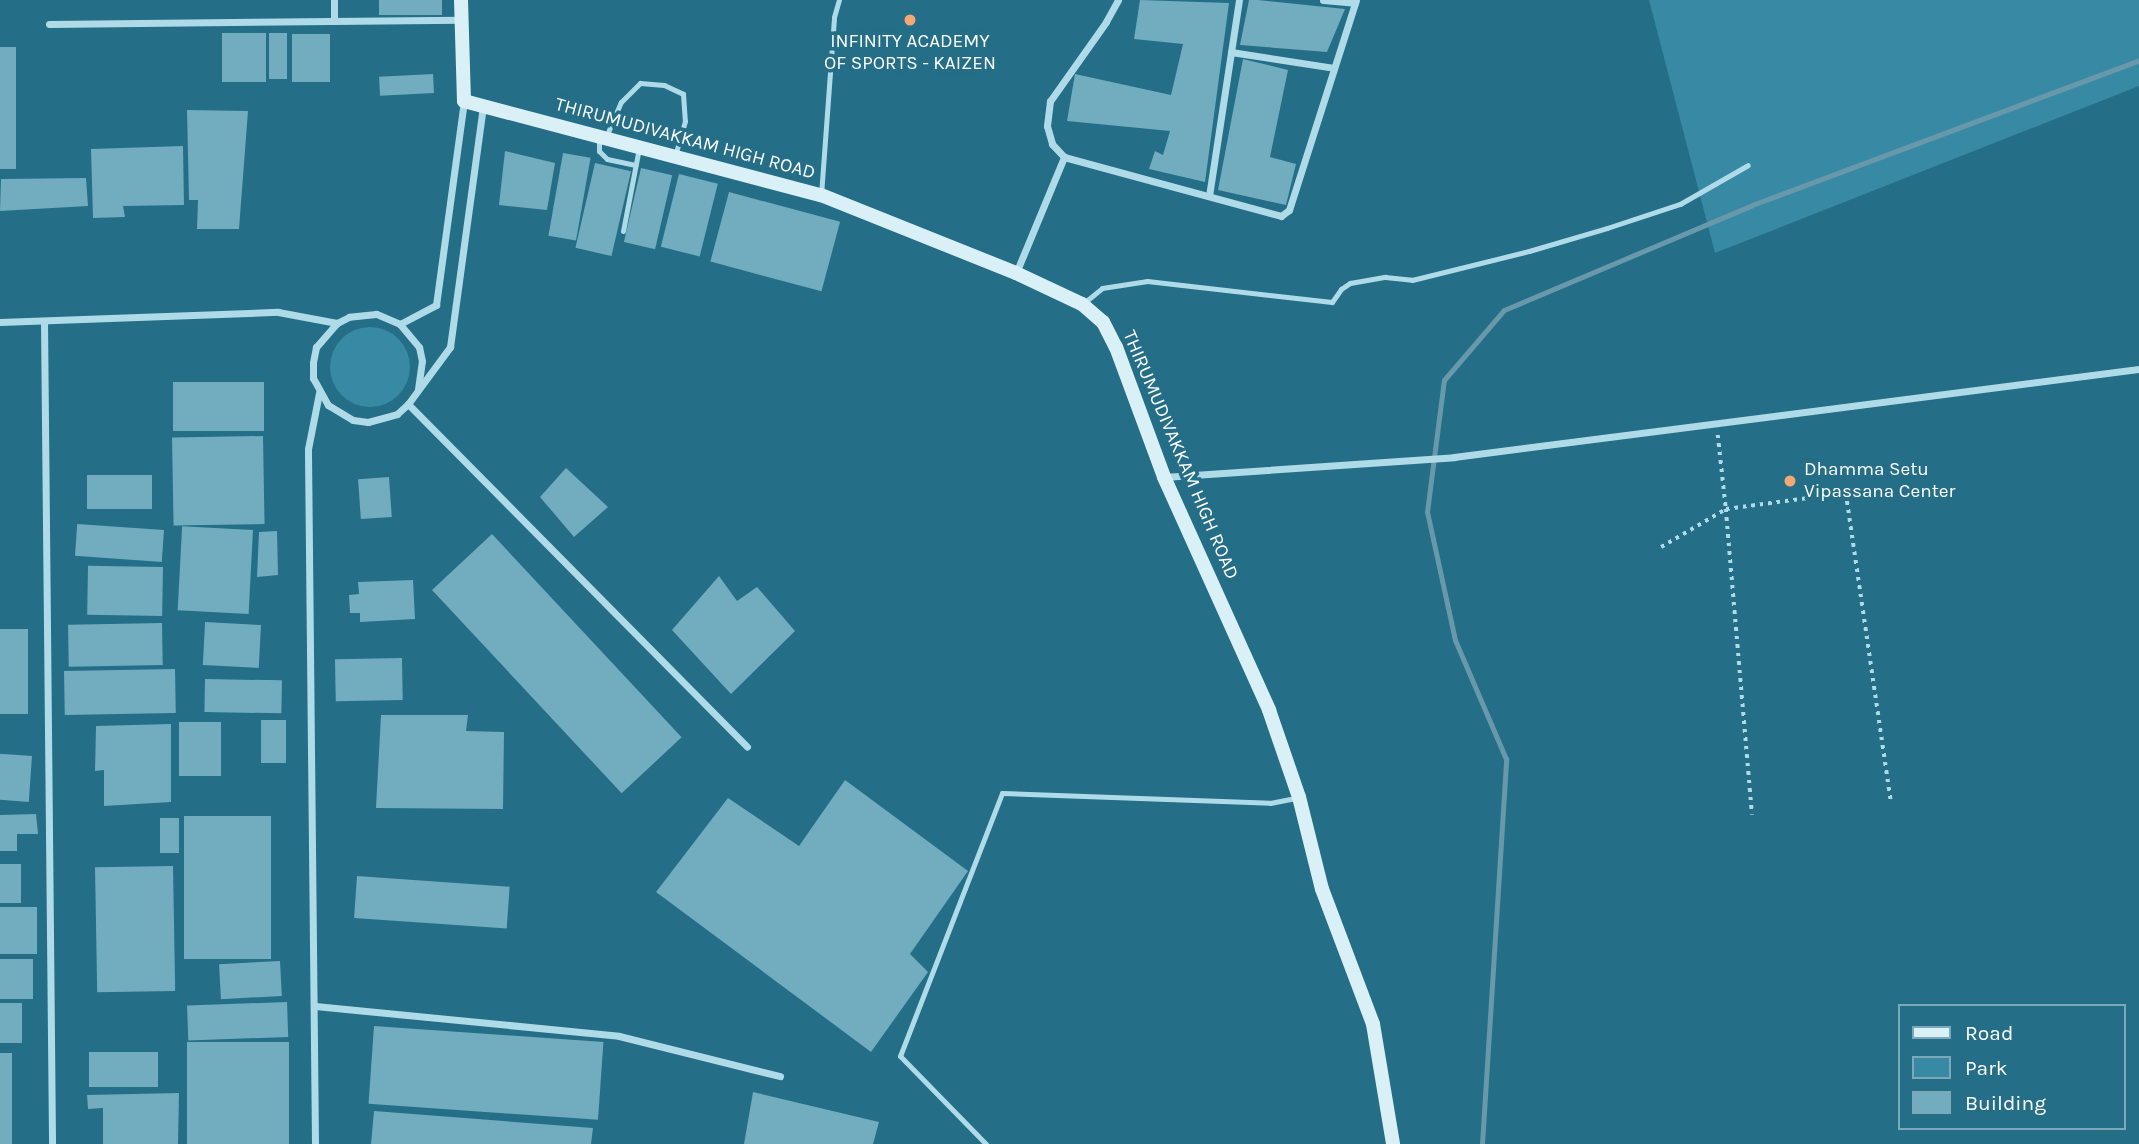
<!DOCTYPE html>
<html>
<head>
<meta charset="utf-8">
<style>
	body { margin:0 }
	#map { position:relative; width:2139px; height:1144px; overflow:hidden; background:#246e87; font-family:Karla,sans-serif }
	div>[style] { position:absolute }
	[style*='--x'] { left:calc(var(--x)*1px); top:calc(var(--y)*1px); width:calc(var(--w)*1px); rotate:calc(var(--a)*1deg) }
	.green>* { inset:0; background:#3889a4 }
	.round { border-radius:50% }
	.stream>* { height:5px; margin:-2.5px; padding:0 2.5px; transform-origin:2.5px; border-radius:2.5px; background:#6899aa }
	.building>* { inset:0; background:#71acbf; transform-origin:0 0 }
	.path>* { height:3.5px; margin-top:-1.75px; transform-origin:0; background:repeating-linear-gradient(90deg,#afdbe9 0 3.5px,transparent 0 8.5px) }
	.service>* { height:5px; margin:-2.5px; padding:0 2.5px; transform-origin:2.5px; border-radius:2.5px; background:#afdbe9 }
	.minor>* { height:7px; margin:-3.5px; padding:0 3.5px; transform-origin:3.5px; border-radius:3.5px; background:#afdbe9 }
	.secondary>* { height:14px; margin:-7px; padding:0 7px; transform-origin:7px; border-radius:7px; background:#daf0f7 }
	.dots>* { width:19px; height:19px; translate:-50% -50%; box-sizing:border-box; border:4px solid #246e87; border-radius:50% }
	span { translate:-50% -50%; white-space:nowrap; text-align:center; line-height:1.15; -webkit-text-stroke:7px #246e87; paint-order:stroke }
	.poi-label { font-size:19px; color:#fff }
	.left { translate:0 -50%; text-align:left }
	.street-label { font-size:19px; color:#fff }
	.legend { position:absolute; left:1898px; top:1004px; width:228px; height:126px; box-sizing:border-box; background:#246e87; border:2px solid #7ca8b7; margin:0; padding:9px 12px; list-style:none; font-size:21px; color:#fff }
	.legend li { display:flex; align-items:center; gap:14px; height:35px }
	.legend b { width:35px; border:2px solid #7ca8b7 }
</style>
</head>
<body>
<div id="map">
	<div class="green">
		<i style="clip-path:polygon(1649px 0,2139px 0,2139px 86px,1715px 253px)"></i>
		<i class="round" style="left:330px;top:327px;width:80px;height:80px"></i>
	</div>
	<div class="stream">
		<i style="--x:1482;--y:1144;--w:386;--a:-86.4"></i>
		<i style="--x:1506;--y:759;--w:129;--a:-113.2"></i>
		<i style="--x:1455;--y:640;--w:131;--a:-102.3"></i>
		<i style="--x:1427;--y:512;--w:133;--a:-82.7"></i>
		<i style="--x:1444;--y:380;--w:92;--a:-49.4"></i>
		<i style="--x:1504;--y:310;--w:269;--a:-22.9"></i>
		<i style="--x:1752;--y:205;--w:413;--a:-20.5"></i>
	</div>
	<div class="building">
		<i style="left:379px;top:0;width:63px;height:15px"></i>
		<i style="clip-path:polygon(1140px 0,1229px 3px,1205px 182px,1149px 169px,1155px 151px,1163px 155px,1170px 131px,1067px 121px,1075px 74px,1171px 95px,1183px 44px,1134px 39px)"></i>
		<i style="clip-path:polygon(1249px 0,1258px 0,1345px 9px,1327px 52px,1240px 45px)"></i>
		<i style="left:266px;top:33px;width:49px;height:44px;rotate:90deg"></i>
		<i style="left:269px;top:33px;width:18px;height:46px"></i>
		<i style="left:292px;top:34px;width:38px;height:48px"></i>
		<i style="left:0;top:47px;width:16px;height:122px"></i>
		<i style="clip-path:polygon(1243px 59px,1288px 70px,1270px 157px,1296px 164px,1286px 205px,1218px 190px)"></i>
		<i style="left:433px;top:74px;width:19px;height:54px;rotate:87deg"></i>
		<i style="clip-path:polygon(187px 110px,248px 111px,239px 229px,197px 229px,198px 200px,189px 200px)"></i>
		<i style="clip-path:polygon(183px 146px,184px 205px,123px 206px,125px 217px,93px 218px,91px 149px)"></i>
		<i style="clip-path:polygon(505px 151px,555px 163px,547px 210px,499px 205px)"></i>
		<i style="left:563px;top:153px;width:28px;height:84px;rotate:10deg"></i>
		<i style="left:595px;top:163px;width:37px;height:87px;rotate:13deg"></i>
		<i style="left:641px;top:168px;width:32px;height:76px;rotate:13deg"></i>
		<i style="left:679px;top:174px;width:40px;height:75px;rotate:14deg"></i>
		<i style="clip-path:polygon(86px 178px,88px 206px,0 211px,1px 179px)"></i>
		<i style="left:729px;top:192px;width:115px;height:72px;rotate:15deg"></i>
		<i style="left:264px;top:382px;width:49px;height:91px;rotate:90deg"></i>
		<i style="left:263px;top:436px;width:88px;height:91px;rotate:89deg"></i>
		<i style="clip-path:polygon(566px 468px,608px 507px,574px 537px,540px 497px)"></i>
		<i style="left:152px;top:475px;width:34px;height:65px;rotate:90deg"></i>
		<i style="left:389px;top:477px;width:40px;height:31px;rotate:86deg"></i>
		<i style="left:164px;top:530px;width:32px;height:87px;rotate:94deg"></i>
		<i style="left:253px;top:530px;width:84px;height:71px;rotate:93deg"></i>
		<i style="clip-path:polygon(277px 531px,278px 575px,257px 577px,259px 532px)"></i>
		<i style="left:492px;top:534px;width:278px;height:82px;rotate:47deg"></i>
		<i style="left:163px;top:567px;width:49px;height:75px;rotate:91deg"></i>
		<i style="clip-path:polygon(719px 576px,737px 601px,757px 587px,795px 631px,731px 694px,672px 630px)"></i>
		<i style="clip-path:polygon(413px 580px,415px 619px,360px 622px,360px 613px,350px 613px,349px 595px,359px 594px,358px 582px)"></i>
		<i style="left:162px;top:623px;width:42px;height:94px;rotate:89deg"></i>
		<i style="left:261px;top:625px;width:43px;height:56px;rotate:93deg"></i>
		<i style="left:0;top:629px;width:28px;height:85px"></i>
		<i style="left:402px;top:658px;width:42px;height:67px;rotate:89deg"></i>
		<i style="left:175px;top:669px;width:44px;height:111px;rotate:89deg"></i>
		<i style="left:205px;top:679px;width:77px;height:33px;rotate:1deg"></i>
		<i style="clip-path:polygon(381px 715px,468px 715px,466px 731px,504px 732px,503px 809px,376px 808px)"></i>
		<i style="left:286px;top:720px;width:43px;height:25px;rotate:90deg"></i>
		<i style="left:221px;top:722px;width:54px;height:42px;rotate:90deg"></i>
		<i style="clip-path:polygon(171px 724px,171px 802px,104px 806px,104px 770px,95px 771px,96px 726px)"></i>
		<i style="left:32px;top:756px;width:46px;height:32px;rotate:94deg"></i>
		<i style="clip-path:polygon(845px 780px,968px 871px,910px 954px,928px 972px,871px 1052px,656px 892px,728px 798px,799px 846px)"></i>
		<i style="clip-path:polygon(36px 814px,38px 834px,17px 834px,17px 851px,0 851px,0 815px)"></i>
		<i style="left:184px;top:816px;width:87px;height:143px"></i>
		<i style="left:160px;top:818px;width:19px;height:35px"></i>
		<i style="left:0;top:864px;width:21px;height:39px"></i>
		<i style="left:173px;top:866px;width:125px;height:78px;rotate:89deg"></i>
		<i style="left:357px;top:876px;width:153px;height:42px;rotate:4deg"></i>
		<i style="left:0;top:907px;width:37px;height:47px"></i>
		<i style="left:0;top:959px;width:33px;height:40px"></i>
		<i style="left:280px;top:961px;width:35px;height:61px;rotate:87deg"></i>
		<i style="left:287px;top:1002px;width:35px;height:100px;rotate:88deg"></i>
		<i style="left:0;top:1003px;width:22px;height:40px"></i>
		<i style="left:374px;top:1026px;width:230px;height:78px;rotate:4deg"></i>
		<i style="left:289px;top:1042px;width:102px;height:102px;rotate:90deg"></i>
		<i style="left:158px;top:1052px;width:35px;height:69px;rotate:90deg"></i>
		<i style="left:0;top:1053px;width:12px;height:91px"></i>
		<i style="clip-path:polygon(753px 1092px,879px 1122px,873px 1144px,744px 1144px)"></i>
		<i style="clip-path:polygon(179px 1093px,178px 1144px,103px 1144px,103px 1108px,88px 1109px,87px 1095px)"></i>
		<i style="clip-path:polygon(374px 1111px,593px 1128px,591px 1144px,371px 1144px)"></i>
	</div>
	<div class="path">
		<i style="--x:1718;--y:435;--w:74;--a:83.8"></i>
		<i style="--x:1726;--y:509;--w:121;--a:-7.6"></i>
		<i style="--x:1846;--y:493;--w:313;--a:81.7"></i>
		<i style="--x:1661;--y:547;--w:75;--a:-30.3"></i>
		<i style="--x:1726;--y:509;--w:307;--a:85.1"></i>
	</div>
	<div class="service">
		<i style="--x:606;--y:137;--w:38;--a:-67"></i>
		<i style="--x:621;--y:102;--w:27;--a:-45"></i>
		<i style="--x:640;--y:83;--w:24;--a:5"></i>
		<i style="--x:664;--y:85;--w:21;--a:25"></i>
		<i style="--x:683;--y:94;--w:27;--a:86"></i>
		<i style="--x:685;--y:121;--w:35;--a:106"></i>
		<i style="--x:599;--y:138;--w:13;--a:90"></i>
		<i style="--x:599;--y:151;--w:11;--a:45"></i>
		<i style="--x:607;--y:159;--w:29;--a:12"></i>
		<i style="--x:821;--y:195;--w:178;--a:-85.8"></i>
		<i style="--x:834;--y:17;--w:18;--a:-74"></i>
		<i style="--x:623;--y:231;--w:85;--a:-79.1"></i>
		<i style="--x:1085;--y:302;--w:22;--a:-39"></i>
		<i style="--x:1102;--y:288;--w:46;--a:-8.8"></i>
		<i style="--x:1147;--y:281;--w:186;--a:6.5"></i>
		<i style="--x:1332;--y:302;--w:16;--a:-55"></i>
		<i style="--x:1341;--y:289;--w:11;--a:-34"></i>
		<i style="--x:1350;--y:283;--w:36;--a:-10"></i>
		<i style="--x:1385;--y:277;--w:27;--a:6"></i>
		<i style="--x:1412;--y:280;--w:121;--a:-13.9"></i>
		<i style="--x:1529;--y:251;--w:81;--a:-16.4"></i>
		<i style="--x:1607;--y:228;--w:77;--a:-18.2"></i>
		<i style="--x:1680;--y:204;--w:78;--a:-29.8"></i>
		<i style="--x:986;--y:1144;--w:123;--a:-134.3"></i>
		<i style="--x:900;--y:1056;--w:282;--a:-68.8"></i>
		<i style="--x:1002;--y:793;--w:268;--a:2.1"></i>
		<i style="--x:1270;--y:803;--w:26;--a:-11"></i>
	</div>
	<div class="minor">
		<i style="--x:1118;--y:0;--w:25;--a:119"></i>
		<i style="--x:1106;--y:22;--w:97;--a:125.3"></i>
		<i style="--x:1050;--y:101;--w:25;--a:97"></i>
		<i style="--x:1047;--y:126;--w:19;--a:74"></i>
		<i style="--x:1052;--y:144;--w:18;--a:47"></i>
		<i style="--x:1064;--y:157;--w:225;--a:15.2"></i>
		<i style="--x:1281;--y:216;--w:10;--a:-37"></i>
		<i style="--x:1289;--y:210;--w:220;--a:-72.3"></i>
		<i style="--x:1323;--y:0;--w:32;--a:5"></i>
		<i style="--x:334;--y:20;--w:20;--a:-90"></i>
		<i style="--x:49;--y:24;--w:412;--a:-0.6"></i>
		<i style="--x:1231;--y:52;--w:104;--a:8.8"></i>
		<i style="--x:1209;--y:196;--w:198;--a:-81.3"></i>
		<i style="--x:1016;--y:273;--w:126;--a:-67.5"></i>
		<i style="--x:44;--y:321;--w:823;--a:89.44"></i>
		<i style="--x:0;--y:322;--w:278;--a:-2.1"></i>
		<i style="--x:278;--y:312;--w:60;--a:10.6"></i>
		<i style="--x:400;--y:324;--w:41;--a:-27.8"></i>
		<i style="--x:436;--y:305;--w:206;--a:-82.2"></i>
		<i style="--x:418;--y:389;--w:28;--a:-82"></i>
		<i style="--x:422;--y:361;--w:14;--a:-102"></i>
		<i style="--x:419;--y:347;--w:30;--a:-130"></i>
		<i style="--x:400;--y:324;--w:26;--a:-157"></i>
		<i style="--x:376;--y:314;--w:27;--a:174"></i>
		<i style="--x:349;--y:317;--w:13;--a:153"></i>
		<i style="--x:337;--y:323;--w:32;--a:131"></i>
		<i style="--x:316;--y:347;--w:16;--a:101"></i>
		<i style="--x:313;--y:363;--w:15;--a:90"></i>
		<i style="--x:313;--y:378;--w:31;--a:61"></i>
		<i style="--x:328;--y:405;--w:29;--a:31"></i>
		<i style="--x:353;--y:420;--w:15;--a:8"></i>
		<i style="--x:368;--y:422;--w:30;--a:-15"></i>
		<i style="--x:397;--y:414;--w:15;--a:-42"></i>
		<i style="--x:408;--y:404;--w:71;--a:-53.6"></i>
		<i style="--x:450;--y:347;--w:244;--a:-82.2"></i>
		<i style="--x:408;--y:404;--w:482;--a:45.3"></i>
		<i style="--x:1164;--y:477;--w:291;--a:-3.9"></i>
		<i style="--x:1454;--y:457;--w:691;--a:-7.32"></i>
		<i style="--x:315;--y:1006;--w:305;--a:5.6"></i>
		<i style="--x:619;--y:1036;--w:166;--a:14"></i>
		<i style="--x:315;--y:1144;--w:695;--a:-90.58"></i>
		<i style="--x:308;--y:449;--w:57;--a:-78.9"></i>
	</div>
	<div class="secondary">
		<i style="--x:461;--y:0;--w:101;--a:88.3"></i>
		<i style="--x:464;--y:101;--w:369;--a:14.8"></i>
		<i style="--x:821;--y:195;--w:210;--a:21.8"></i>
		<i style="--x:1016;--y:273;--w:73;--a:25.2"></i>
		<i style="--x:1082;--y:304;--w:28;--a:41"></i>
		<i style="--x:1103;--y:322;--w:28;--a:63"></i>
		<i style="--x:1116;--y:347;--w:139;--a:69.7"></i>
		<i style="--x:1164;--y:477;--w:256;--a:65.7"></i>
		<i style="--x:1269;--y:710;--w:92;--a:71"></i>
		<i style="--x:1299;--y:797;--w:95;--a:76"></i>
		<i style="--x:1322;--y:889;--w:144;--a:69.3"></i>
		<i style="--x:1373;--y:1024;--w:122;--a:80.5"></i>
	</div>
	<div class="dots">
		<i style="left:910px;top:20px;background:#f3a773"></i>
		<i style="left:1790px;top:481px;background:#f3a773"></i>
	</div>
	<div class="poi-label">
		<span style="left:910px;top:53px">INFINITY ACADEMY<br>OF SPORTS - KAIZEN</span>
		<span class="left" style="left:1804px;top:481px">Dhamma Setu<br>Vipassana Center</span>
	</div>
	<div class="street-label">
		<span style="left:685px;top:139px;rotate:15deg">THIRUMUDIVAKKAM HIGH ROAD</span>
		<span style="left:1180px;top:455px;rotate:67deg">THIRUMUDIVAKKAM HIGH ROAD</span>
	</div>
	<ul class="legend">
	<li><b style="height:9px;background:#daf0f7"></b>Road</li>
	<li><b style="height:19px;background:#3889a4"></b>Park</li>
	<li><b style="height:19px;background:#71acbf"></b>Building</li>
	</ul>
</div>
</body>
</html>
